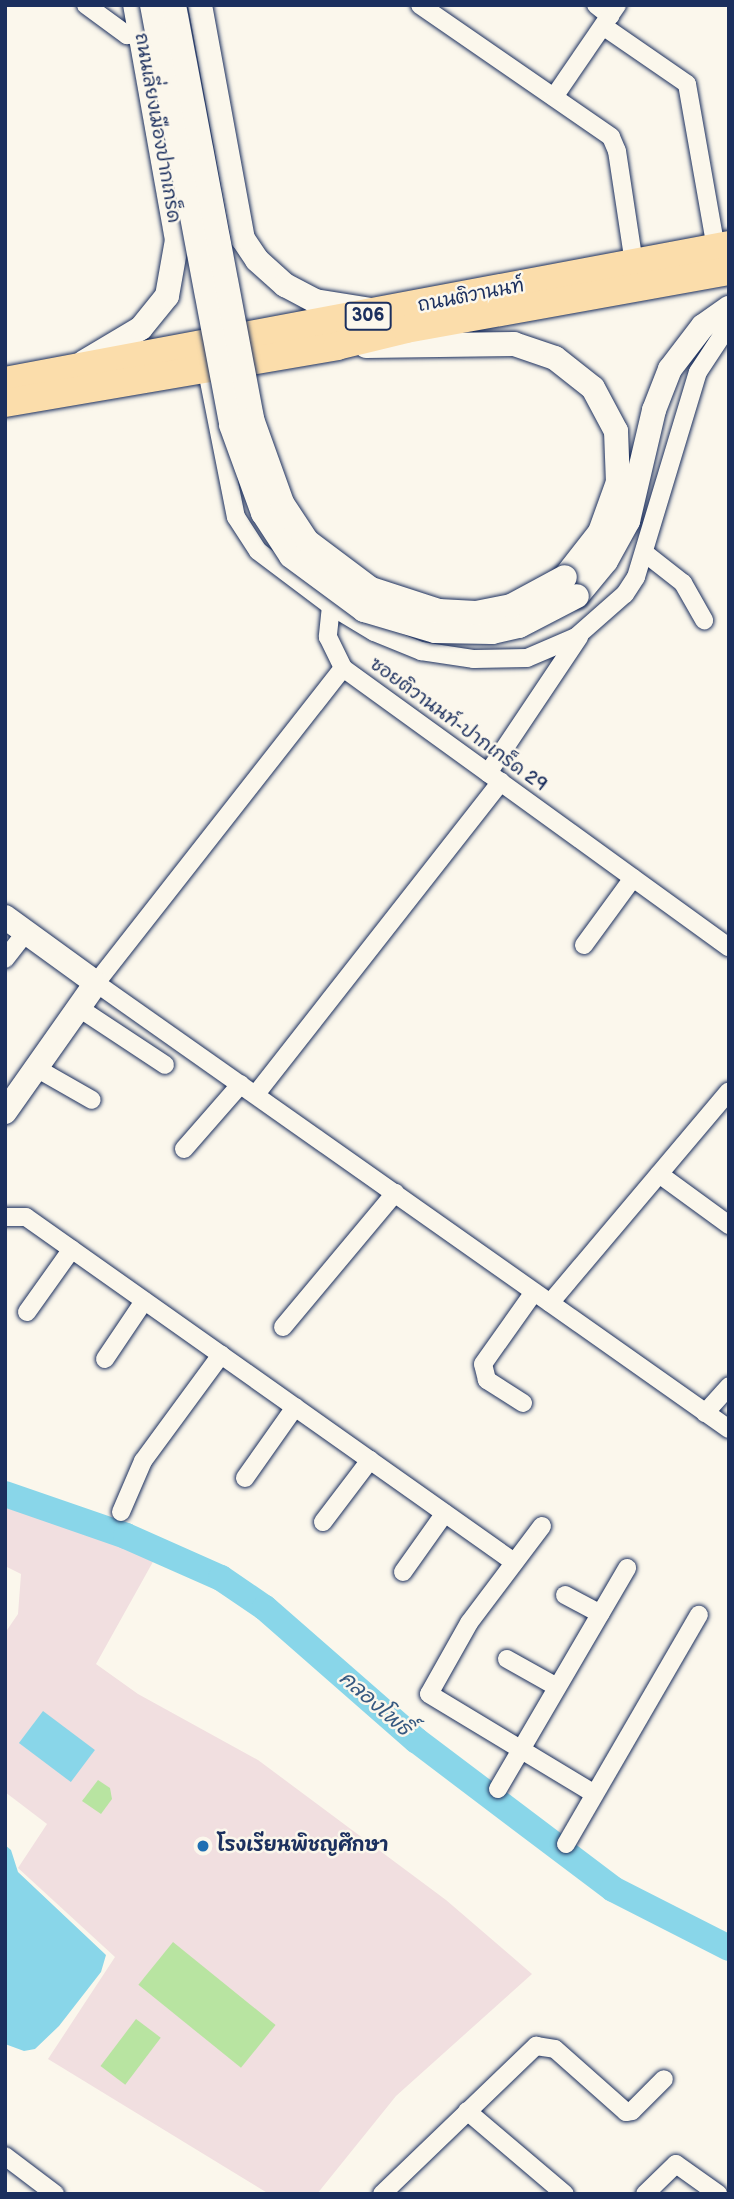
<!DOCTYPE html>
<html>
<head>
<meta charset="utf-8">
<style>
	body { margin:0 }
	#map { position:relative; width:734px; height:2199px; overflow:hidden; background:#fbf7ec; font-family:"Balsamiq Sans","Playpen Sans Thai",sans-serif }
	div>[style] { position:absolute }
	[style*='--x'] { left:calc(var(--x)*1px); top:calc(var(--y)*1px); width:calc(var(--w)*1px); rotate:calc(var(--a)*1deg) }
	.built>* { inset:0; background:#f1dfe0 }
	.green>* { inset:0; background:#b8e4a1; transform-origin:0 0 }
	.water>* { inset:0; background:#89d6e9; transform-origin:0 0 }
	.river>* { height:26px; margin:-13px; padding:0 13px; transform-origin:13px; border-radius:13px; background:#89d6e9 }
	.roads { filter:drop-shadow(0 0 2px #1b2f5e) drop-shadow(0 0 2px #1b2f5e) }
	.street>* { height:18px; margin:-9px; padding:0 9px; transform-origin:9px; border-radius:9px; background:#fbf7ec }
	.secondary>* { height:24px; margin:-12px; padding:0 12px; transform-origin:12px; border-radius:12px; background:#fbf7ec }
	.primary>* { height:28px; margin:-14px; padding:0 14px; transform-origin:14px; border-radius:14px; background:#fbddab }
	.bridges { filter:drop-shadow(0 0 2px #1b2f5e) drop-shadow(0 0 2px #1b2f5e) }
	.secondary-bridge>* { height:24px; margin:-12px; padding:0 12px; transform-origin:12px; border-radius:12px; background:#fbf7ec }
	.dots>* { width:19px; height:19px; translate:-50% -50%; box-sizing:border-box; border:4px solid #fbf7ec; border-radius:50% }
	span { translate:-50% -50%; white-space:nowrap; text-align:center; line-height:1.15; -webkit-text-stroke:5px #fbf7ec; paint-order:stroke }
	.shield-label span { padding:2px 5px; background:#fbf7ec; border:2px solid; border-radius:5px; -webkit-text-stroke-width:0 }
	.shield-label { font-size:18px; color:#1b2f5e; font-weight:700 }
	.street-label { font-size:19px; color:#1b2f5e }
	.poi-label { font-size:19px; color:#1b2f5e; font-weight:700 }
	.left { translate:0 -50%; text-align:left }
	.water-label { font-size:21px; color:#365981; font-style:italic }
	.frame { position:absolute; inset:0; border:7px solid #1b2f5e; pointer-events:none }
</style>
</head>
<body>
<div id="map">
	<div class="built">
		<i style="clip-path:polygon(5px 1495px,159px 1551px,96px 1664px,138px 1694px,258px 1760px,446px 1900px,532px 1974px,396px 2096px,317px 2194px,269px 2194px,48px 2059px,115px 1957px,18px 1868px,47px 1824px,5px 1792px,5px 1633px,18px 1614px,21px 1574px,5px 1566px)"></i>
	</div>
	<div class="green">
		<i style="clip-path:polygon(98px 1780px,110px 1788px,112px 1799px,101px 1814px,82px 1801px)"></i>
		<i style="left:173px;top:1942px;width:132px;height:55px;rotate:39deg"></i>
		<i style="left:136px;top:2019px;width:31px;height:59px;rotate:37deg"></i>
	</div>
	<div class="water">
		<i style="left:43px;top:1711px;width:65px;height:40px;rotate:37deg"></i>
		<i style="clip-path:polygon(5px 1845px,11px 1850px,18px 1872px,106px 1955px,101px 1972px,59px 2026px,35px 2049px,24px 2051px,5px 2044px)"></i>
	</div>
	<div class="river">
		<i style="--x:5;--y:1494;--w:128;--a:19.1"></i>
		<i style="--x:126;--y:1536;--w:104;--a:23.9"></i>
		<i style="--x:221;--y:1578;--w:53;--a:34.3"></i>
		<i style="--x:265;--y:1608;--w:201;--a:41.2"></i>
		<i style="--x:416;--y:1740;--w:247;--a:37.1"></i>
		<i style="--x:613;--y:1889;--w:130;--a:27"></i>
	</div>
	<div class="roads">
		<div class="street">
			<i style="--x:86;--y:5;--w:51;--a:36.2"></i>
			<i style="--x:127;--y:35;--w:13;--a:-4"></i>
			<i style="--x:420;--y:5;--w:232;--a:34.6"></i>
			<i style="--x:611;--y:137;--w:15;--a:67"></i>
			<i style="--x:617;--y:151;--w:113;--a:81.4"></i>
			<i style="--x:596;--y:5;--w:18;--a:38"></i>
			<i style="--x:603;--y:26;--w:102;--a:34.6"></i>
			<i style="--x:687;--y:84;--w:167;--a:80"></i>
			<i style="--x:554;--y:97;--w:112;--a:-55.6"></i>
			<i style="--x:206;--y:366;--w:154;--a:78.8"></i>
			<i style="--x:236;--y:517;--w:40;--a:57.1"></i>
			<i style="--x:258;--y:551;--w:91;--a:37"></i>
			<i style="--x:331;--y:606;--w:50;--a:31.2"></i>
			<i style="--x:374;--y:632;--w:51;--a:22"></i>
			<i style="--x:421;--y:651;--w:54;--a:8.6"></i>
			<i style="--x:474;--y:659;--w:53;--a:-1.1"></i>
			<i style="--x:527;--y:658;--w:53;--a:-23.2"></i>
			<i style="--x:576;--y:637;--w:65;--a:-41.3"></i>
			<i style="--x:625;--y:594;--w:20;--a:-57"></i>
			<i style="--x:636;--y:577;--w:214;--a:-73.2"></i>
			<i style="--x:698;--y:372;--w:56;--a:-56.6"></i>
			<i style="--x:646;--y:554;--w:47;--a:38.1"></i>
			<i style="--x:683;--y:583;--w:43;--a:60.4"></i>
			<i style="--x:331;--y:606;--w:31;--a:96"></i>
			<i style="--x:328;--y:637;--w:34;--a:64"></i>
			<i style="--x:343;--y:668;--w:476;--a:35.9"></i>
			<i style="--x:343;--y:668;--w:400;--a:128.1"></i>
			<i style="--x:96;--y:983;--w:774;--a:35.17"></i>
			<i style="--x:488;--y:773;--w:164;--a:-56.2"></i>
			<i style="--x:584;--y:945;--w:83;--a:-53.8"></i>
			<i style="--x:5;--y:959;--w:34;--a:-52"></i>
			<i style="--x:79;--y:1008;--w:103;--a:33.5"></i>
			<i style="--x:36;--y:1068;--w:64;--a:29.7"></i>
			<i style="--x:256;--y:1094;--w:397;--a:-51.9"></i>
			<i style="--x:184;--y:1149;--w:86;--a:-48.8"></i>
			<i style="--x:659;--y:1174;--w:87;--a:36.1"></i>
			<i style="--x:5;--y:1217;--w:21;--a:0"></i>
			<i style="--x:26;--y:1217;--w:598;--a:35.26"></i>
			<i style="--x:550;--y:1303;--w:277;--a:-49.8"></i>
			<i style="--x:27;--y:1312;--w:77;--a:-54.5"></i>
			<i style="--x:283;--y:1327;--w:175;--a:-50.1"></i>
			<i style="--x:105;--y:1359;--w:70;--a:-56.1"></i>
			<i style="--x:523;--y:1403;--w:43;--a:-147.4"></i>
			<i style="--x:487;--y:1380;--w:16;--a:-104"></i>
			<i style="--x:483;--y:1364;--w:88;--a:-54.7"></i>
			<i style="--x:705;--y:1413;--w:36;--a:-48"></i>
			<i style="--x:245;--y:1478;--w:87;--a:-54.8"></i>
			<i style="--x:121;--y:1512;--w:56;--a:-66.7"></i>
			<i style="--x:143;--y:1461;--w:132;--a:-53.7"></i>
			<i style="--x:323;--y:1522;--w:78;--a:-52.8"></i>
			<i style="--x:542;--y:1526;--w:121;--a:127"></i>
			<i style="--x:469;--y:1623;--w:81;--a:119.4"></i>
			<i style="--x:429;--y:1694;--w:192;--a:31.1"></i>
			<i style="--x:403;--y:1572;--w:72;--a:-54.6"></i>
			<i style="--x:565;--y:1595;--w:40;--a:28"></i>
			<i style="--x:507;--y:1659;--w:57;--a:29.2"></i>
			<i style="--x:498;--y:1789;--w:256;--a:-59.7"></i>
			<i style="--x:566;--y:1844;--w:265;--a:-59.9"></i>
			<i style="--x:467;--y:2111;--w:128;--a:40.3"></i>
			<i style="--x:5;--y:2156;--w:63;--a:37.2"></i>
			<i style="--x:382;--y:2194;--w:214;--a:-43.9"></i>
			<i style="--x:536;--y:2046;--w:19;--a:9"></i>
			<i style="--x:555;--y:2049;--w:95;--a:41.6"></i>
			<i style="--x:626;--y:2112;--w:6;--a:-9"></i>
			<i style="--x:632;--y:2111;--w:45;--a:-45"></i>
			<i style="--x:645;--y:2194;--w:43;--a:-44.1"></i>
			<i style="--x:676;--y:2164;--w:52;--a:35.5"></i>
		</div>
		<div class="secondary">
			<i style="--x:200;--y:5;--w:238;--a:79.6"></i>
			<i style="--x:243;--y:239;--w:25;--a:56"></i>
			<i style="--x:257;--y:260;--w:38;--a:42"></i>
			<i style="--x:285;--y:285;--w:34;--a:28"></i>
			<i style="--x:315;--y:301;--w:57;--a:9.1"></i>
			<i style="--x:366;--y:346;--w:148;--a:-0.8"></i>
			<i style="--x:514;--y:344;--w:43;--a:18.9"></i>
			<i style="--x:555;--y:358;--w:48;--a:38.3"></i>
			<i style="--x:593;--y:388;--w:49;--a:61.9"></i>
			<i style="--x:616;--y:431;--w:51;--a:87.8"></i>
			<i style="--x:618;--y:482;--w:53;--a:109.8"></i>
			<i style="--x:600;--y:532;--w:57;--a:127.9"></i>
			<i style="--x:84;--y:362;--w:66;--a:-30.8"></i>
			<i style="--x:141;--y:328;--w:41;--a:-50.9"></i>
			<i style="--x:167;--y:296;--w:57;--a:-79.9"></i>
			<i style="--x:177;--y:240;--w:239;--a:-100.1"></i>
			<i style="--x:577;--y:596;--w:45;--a:-50.4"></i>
			<i style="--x:606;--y:561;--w:46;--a:-61.2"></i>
			<i style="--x:628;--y:521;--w:114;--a:-76.8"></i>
			<i style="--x:654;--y:410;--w:44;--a:-68.7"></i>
			<i style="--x:670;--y:369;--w:54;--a:-52.5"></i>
			<i style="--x:703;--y:326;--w:32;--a:-35"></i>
			<i style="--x:5;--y:917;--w:112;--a:36"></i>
			<i style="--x:96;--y:983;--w:158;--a:125.2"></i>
		</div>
		<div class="primary">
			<i style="--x:5;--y:381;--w:737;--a:-10.64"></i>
			<i style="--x:5;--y:403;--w:337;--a:-9.7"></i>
			<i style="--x:337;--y:346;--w:71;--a:-13.8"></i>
			<i style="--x:406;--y:329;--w:328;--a:-10.2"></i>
		</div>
	</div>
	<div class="bridges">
		<div class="secondary-bridge">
			<i style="--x:152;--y:5;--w:427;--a:79.3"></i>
			<i style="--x:231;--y:425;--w:94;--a:70"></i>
			<i style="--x:263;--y:513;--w:51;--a:56.9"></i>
			<i style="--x:291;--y:556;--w:91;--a:36.5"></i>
			<i style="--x:364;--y:610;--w:74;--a:16.5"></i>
			<i style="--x:435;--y:631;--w:57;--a:1"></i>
			<i style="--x:492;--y:632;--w:28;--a:-13"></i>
			<i style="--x:519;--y:626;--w:65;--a:-27.3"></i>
			<i style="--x:174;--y:5;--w:421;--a:79.3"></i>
			<i style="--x:252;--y:419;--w:89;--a:70.3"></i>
			<i style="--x:282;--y:503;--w:45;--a:56.7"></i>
			<i style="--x:307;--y:541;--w:80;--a:36.9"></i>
			<i style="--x:371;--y:589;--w:71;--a:17.9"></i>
			<i style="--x:439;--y:611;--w:37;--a:3"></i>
			<i style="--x:476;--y:613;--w:36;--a:-11"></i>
			<i style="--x:511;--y:606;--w:61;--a:-28.2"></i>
		</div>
	</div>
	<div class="dots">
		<i style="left:203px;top:1846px;background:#1f6fb2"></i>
	</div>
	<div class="shield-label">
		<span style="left:368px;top:316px">306</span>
	</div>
	<div class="street-label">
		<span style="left:157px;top:128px;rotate:80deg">ถนนเลี่ยงเมืองปากเกร็ด</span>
		<span style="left:471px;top:296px;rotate:-11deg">ถนนติวานนท์</span>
		<span style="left:458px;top:725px;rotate:36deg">ซอยติวานนท์-ปากเกร็ด 29</span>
	</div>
	<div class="poi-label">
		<span class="left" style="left:217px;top:1846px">โรงเรียนพิชญศึกษา</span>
	</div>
	<div class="water-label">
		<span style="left:375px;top:1704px;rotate:41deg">คลองโพธิ์</span>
	</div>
	<div class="frame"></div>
</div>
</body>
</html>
